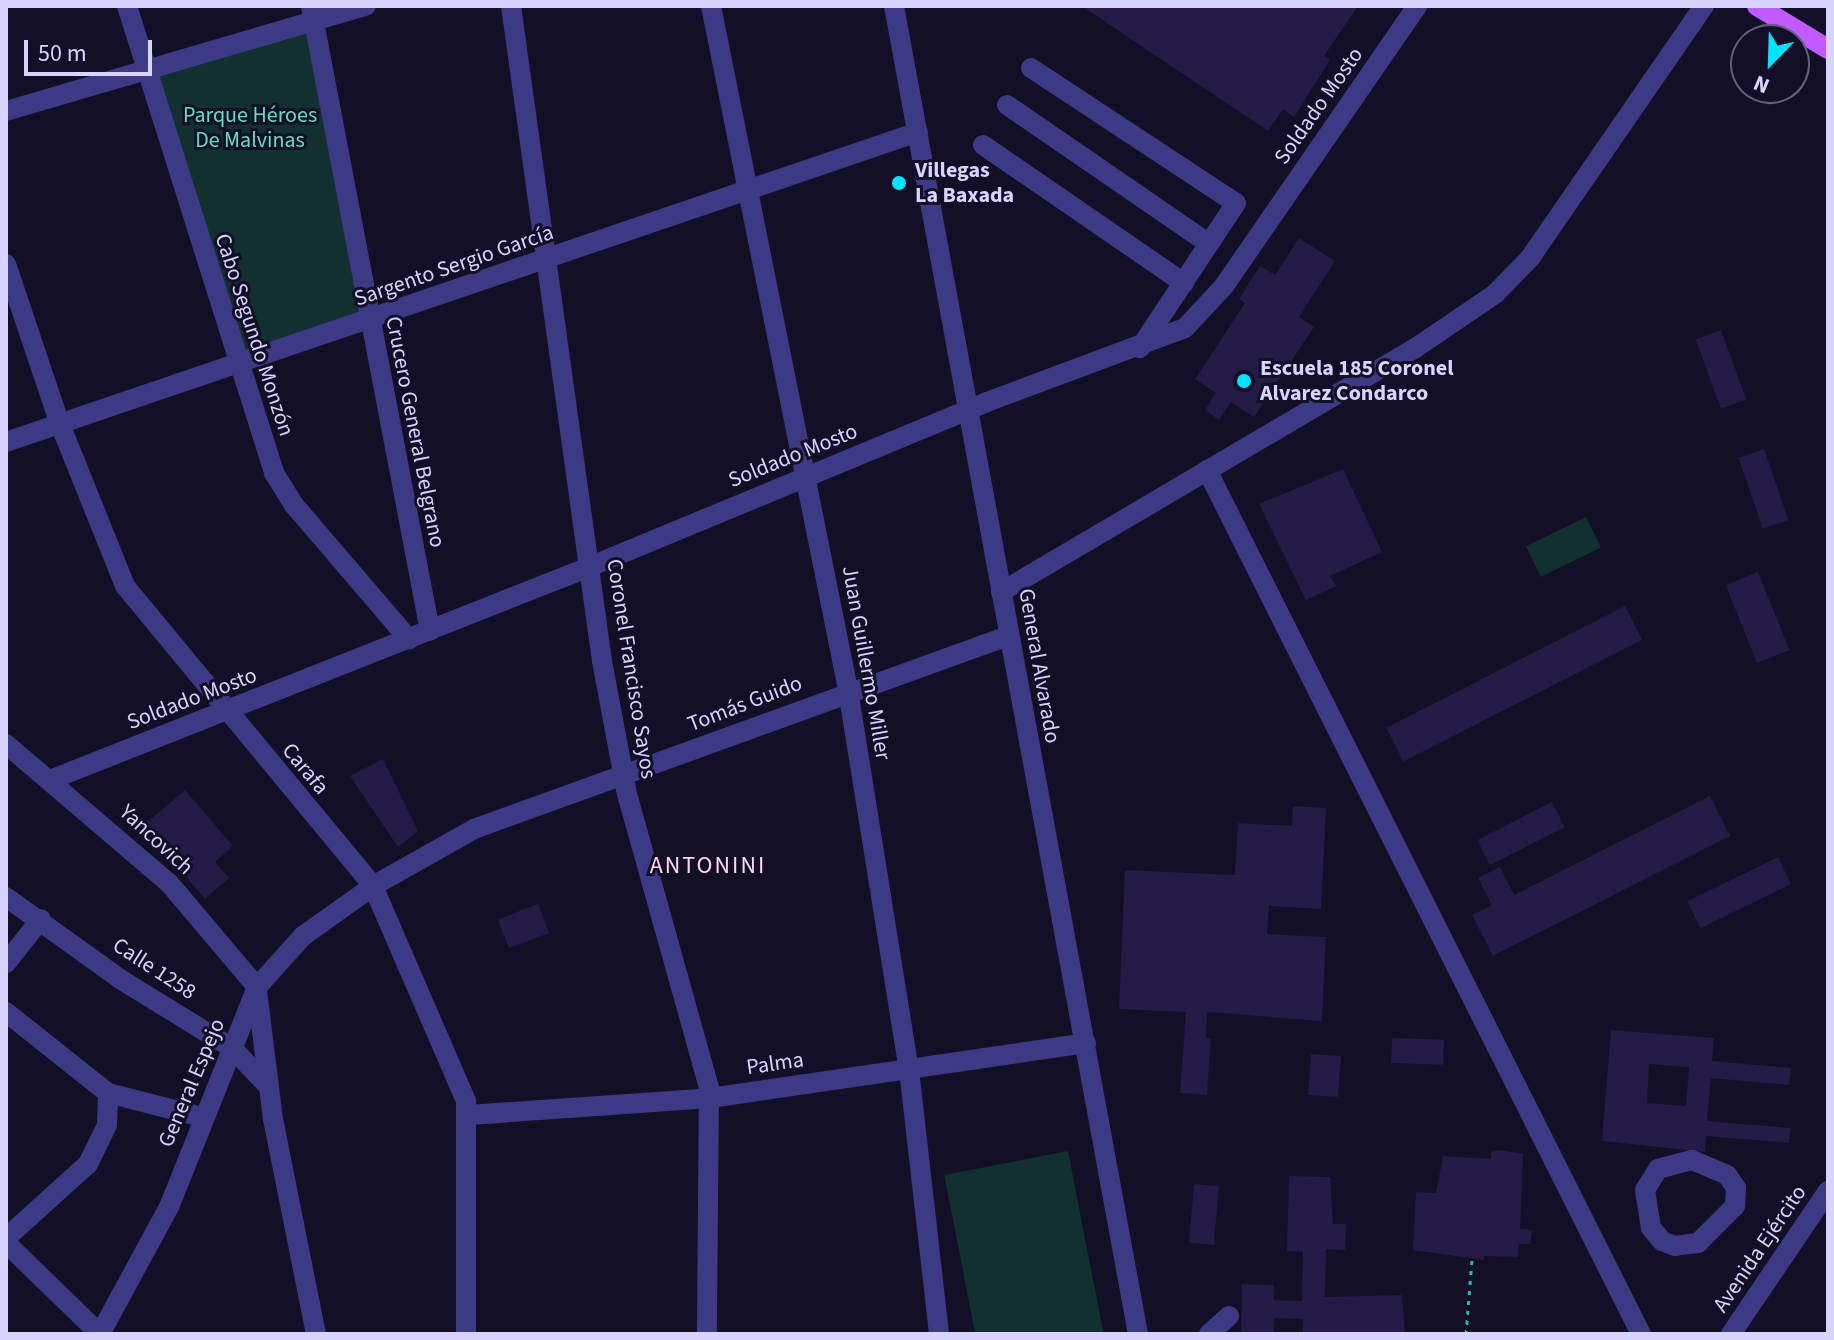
<!DOCTYPE html>
<html>
<head>
<meta charset="utf-8">
<style>
	body { margin:0 }
	#map { position:relative; width:1834px; height:1340px; overflow:hidden; background:#130f26; font-family:"Source Sans 3",sans-serif }
	div>[style] { position:absolute }
	[style*='--x'] { left:calc(var(--x)*1px); top:calc(var(--y)*1px); width:calc(var(--w)*1px); rotate:calc(var(--a)*1deg) }
	.green>* { inset:0; background:#12302f; transform-origin:0 0 }
	.building>* { inset:0; background:#241b47; transform-origin:0 0 }
	.path>* { height:3px; margin-top:-1.5px; transform-origin:0; background:repeating-linear-gradient(90deg,#2fb8b0 0 4px,transparent 0 10px) }
	.minor>* { height:20px; margin:-10px; padding:0 10px; transform-origin:10px; border-radius:10px; background:#3d3a85 }
	.major>* { height:20px; margin:-10px; padding:0 10px; transform-origin:10px; border-radius:10px; background:#c25bff }
	.dots>* { width:22px; height:22px; translate:-50% -50%; box-sizing:border-box; border:4px solid #130f26; border-radius:50% }
	span { translate:-50% -50%; white-space:nowrap; text-align:center; line-height:1.15; -webkit-text-stroke:6px #130f26; paint-order:stroke }
	.street-label { font-size:22px; color:#d9d4ff }
	.park-label { font-size:22px; color:#5fe0c0 }
	.poi-label { font-size:22px; color:#d9d4ff; font-weight:700 }
	.left { translate:0 -50%; text-align:left }
	.neighbourhood-label { font-size:24px; color:#ffd6f0; letter-spacing:2px }
	.frame { position:absolute; inset:0; border:8px solid #d9d4ff; pointer-events:none }
	.north { position:absolute; left:1730px; top:24px; width:80px; height:80px; box-sizing:border-box; background:#130f26; border:2px solid #625e7d; border-radius:50%; rotate:203deg; font-size:22px; font-weight:700; line-height:32px; text-align:center; color:#d9d4ff }
	.north::after { content:''; display:block; margin:auto; width:28px; height:36px; background:#00e5ff; clip-path:polygon(50% 0,100% 100%,50% 72%,0 100%) }
	.scale { position:absolute; left:24px; top:40px; width:128px; height:36px; box-sizing:border-box; border:4px solid #d9d4ff; border-top:0; padding-left:10px; font-size:24px; line-height:28px; white-space:nowrap; color:#d9d4ff; -webkit-text-stroke:6px #130f26; paint-order:stroke }
</style>
</head>
<body>
<div id="map">
	<div class="green">
		<i style="clip-path:polygon(314px 22px,369px 321px,237px 368px,147px 73px)"></i>
		<i style="left:1586px;top:517px;width:34px;height:67px;rotate:64deg"></i>
		<i style="left:1068px;top:1151px;width:186px;height:126px;rotate:79deg"></i>
	</div>
	<div class="building">
		<i style="clip-path:polygon(1082px 6px,1358px 6px,1324px 56px,1330px 60px,1294px 117px,1283px 109px,1268px 131px)"></i>
		<i style="clip-path:polygon(1299px 238px,1335px 261px,1299px 317px,1314px 327px,1254px 417px,1231px 402px,1219px 420px,1205px 410px,1216px 393px,1195px 379px,1245px 303px,1239px 299px,1260px 266px,1275px 275px)"></i>
		<i style="left:1721px;top:330px;width:74px;height:27px;rotate:70deg"></i>
		<i style="left:1764px;top:449px;width:75px;height:27px;rotate:71deg"></i>
		<i style="clip-path:polygon(1343px 469px,1382px 552px,1330px 576px,1336px 586px,1306px 600px,1259px 504px)"></i>
		<i style="left:1758px;top:572px;width:84px;height:35px;rotate:68deg"></i>
		<i style="left:1625px;top:606px;width:38px;height:268px;rotate:63deg"></i>
		<i style="clip-path:polygon(383px 759px,418px 831px,398px 847px,350px 776px)"></i>
		<i style="clip-path:polygon(185px 790px,233px 846px,215px 862px,229px 878px,205px 899px,143px 826px)"></i>
		<i style="clip-path:polygon(1710px 796px,1730px 836px,1493px 956px,1472px 915px,1492px 905px,1478px 878px,1500px 867px,1514px 895px)"></i>
		<i style="left:1552px;top:802px;width:28px;height:84px;rotate:63deg"></i>
		<i style="clip-path:polygon(1293px 806px,1326px 808px,1321px 909px,1269px 906px,1267px 934px,1326px 937px,1322px 1021px,1207px 1012px,1206px 1038px,1211px 1038px,1207px 1095px,1180px 1093px,1186px 1012px,1119px 1009px,1125px 870px,1235px 875px,1238px 823px,1292px 826px)"></i>
		<i style="left:1778px;top:857px;width:30px;height:101px;rotate:64deg"></i>
		<i style="left:538px;top:904px;width:31px;height:43px;rotate:69deg"></i>
		<i style="clip-path:polygon(evenodd,1611px 1030px,1714px 1038px,1712px 1061px,1791px 1068px,1789px 1085px,1711px 1078px,1707px 1121px,1791px 1128px,1789px 1143px,1706px 1136px,1705px 1152px,1602px 1141px,1611px 1030px,1649px 1064px,1689px 1067px,1686px 1106px,1647px 1103px,1649px 1064px)"></i>
		<i style="left:1392px;top:1038px;width:52px;height:25px;rotate:2deg"></i>
		<i style="left:1311px;top:1054px;width:30px;height:41px;rotate:4deg"></i>
		<i style="clip-path:polygon(1499px 1150px,1523px 1154px,1520px 1229px,1532px 1230px,1530px 1244px,1519px 1244px,1518px 1257px,1484px 1256px,1484px 1260px,1413px 1250px,1416px 1192px,1436px 1193px,1443px 1156px,1491px 1159px,1491px 1152px)"></i>
		<i style="clip-path:polygon(1289px 1176px,1330px 1177px,1333px 1224px,1346px 1224px,1345px 1250px,1326px 1249px,1325px 1297px,1402px 1295px,1405px 1334px,1303px 1334px,1303px 1319px,1274px 1318px,1274px 1334px,1241px 1334px,1242px 1284px,1274px 1285px,1274px 1300px,1302px 1301px,1303px 1252px,1287px 1251px)"></i>
		<i style="left:1194px;top:1184px;width:25px;height:59px;rotate:5deg"></i>
	</div>
	<div class="path">
		<i style="--x:1466;--y:1334;--w:74;--a:-85.4"></i>
	</div>
	<div class="minor">
		<i style="--x:127;--y:6;--w:490;--a:72.5"></i>
		<i style="--x:274;--y:473;--w:38;--a:58"></i>
		<i style="--x:294;--y:505;--w:177;--a:49.4"></i>
		<i style="--x:311;--y:6;--w:636;--a:79.22"></i>
		<i style="--x:511;--y:6;--w:661;--a:82.09"></i>
		<i style="--x:602;--y:661;--w:135;--a:79.4"></i>
		<i style="--x:627;--y:794;--w:305;--a:74.4"></i>
		<i style="--x:709;--y:1088;--w:246;--a:90.5"></i>
		<i style="--x:711;--y:6;--w:698;--a:78.67"></i>
		<i style="--x:848;--y:690;--w:385;--a:80.9"></i>
		<i style="--x:909;--y:1070;--w:266;--a:83.5"></i>
		<i style="--x:894;--y:6;--w:1350;--a:79.59"></i>
		<i style="--x:1031;--y:68;--w:245;--a:33.4"></i>
		<i style="--x:1236;--y:203;--w:174;--a:123.5"></i>
		<i style="--x:1007;--y:105;--w:245;--a:34.5"></i>
		<i style="--x:6;--y:111;--w:375;--a:-16.3"></i>
		<i style="--x:983;--y:145;--w:244;--a:34.5"></i>
		<i style="--x:6;--y:264;--w:169;--a:71.4"></i>
		<i style="--x:60;--y:424;--w:175;--a:68.1"></i>
		<i style="--x:125;--y:586;--w:389;--a:50.4"></i>
		<i style="--x:373;--y:886;--w:234;--a:66.6"></i>
		<i style="--x:466;--y:1101;--w:233;--a:90"></i>
		<i style="--x:6;--y:442;--w:963;--a:-18.77"></i>
		<i style="--x:1207;--y:470;--w:967;--a:63.33"></i>
		<i style="--x:1001;--y:592;--w:479;--a:-30.5"></i>
		<i style="--x:1414;--y:349;--w:98;--a:-34.2"></i>
		<i style="--x:1495;--y:294;--w:50;--a:-45.8"></i>
		<i style="--x:1530;--y:258;--w:306;--a:-55.4"></i>
		<i style="--x:6;--y:744;--w:214;--a:40.5"></i>
		<i style="--x:169;--y:883;--w:136;--a:49.8"></i>
		<i style="--x:50;--y:780;--w:580;--a:-21.56"></i>
		<i style="--x:589;--y:567;--w:431;--a:-22.5"></i>
		<i style="--x:987;--y:402;--w:211;--a:-20.5"></i>
		<i style="--x:1185;--y:328;--w:57;--a:-47.1"></i>
		<i style="--x:1224;--y:286;--w:340;--a:-55.4"></i>
		<i style="--x:6;--y:897;--w:140;--a:35.7"></i>
		<i style="--x:120;--y:979;--w:132;--a:31.6"></i>
		<i style="--x:232;--y:1048;--w:54;--a:46.5"></i>
		<i style="--x:6;--y:963;--w:56;--a:-51.5"></i>
		<i style="--x:257;--y:991;--w:129;--a:82.9"></i>
		<i style="--x:273;--y:1119;--w:219;--a:78.7"></i>
		<i style="--x:6;--y:1012;--w:130;--a:38.5"></i>
		<i style="--x:108;--y:1093;--w:97;--a:14.3"></i>
		<i style="--x:469;--y:1115;--w:242;--a:-4"></i>
		<i style="--x:710;--y:1098;--w:380;--a:-8.3"></i>
		<i style="--x:1692;--y:1160;--w:38;--a:23"></i>
		<i style="--x:1727;--y:1175;--w:16;--a:55"></i>
		<i style="--x:1736;--y:1188;--w:18;--a:93"></i>
		<i style="--x:1735;--y:1206;--w:52;--a:135"></i>
		<i style="--x:1698;--y:1243;--w:23;--a:173"></i>
		<i style="--x:1675;--y:1246;--w:14;--a:-159"></i>
		<i style="--x:1662;--y:1241;--w:17;--a:-130"></i>
		<i style="--x:1651;--y:1228;--w:38;--a:-99"></i>
		<i style="--x:1645;--y:1190;--w:25;--a:-58"></i>
		<i style="--x:1658;--y:1169;--w:35;--a:-15"></i>
		<i style="--x:6;--y:1238;--w:110;--a:-42.1"></i>
		<i style="--x:88;--y:1164;--w:43;--a:-64"></i>
		<i style="--x:107;--y:1125;--w:32;--a:-88"></i>
		<i style="--x:6;--y:1243;--w:131;--a:44.1"></i>
		<i style="--x:100;--y:1334;--w:145;--a:-61.5"></i>
		<i style="--x:169;--y:1207;--w:237;--a:-68.2"></i>
		<i style="--x:257;--y:987;--w:69;--a:-48"></i>
		<i style="--x:303;--y:936;--w:86;--a:-35.5"></i>
		<i style="--x:373;--y:886;--w:116;--a:-29.4"></i>
		<i style="--x:474;--y:829;--w:568;--a:-19.87"></i>
		<i style="--x:1209;--y:1334;--w:27;--a:-42"></i>
		<i style="--x:1731;--y:1334;--w:173;--a:-55.9"></i>
	</div>
	<div class="major">
		<i style="--x:1757;--y:6;--w:83;--a:31.2"></i>
	</div>
	<div class="dots">
		<i style="left:899px;top:183px;background:#00e5ff"></i>
		<i style="left:1244px;top:381px;background:#00e5ff"></i>
	</div>
	<div class="street-label">
		<span style="left:1319px;top:106px;rotate:-55deg">Soldado Mosto</span>
		<span style="left:454px;top:266px;rotate:-19deg">Sargento Sergio García</span>
		<span style="left:254px;top:335px;rotate:72deg">Cabo Segundo Monzón</span>
		<span style="left:415px;top:432px;rotate:79deg">Crucero General Belgrano</span>
		<span style="left:793px;top:456px;rotate:-22deg">Soldado Mosto</span>
		<span style="left:866px;top:663px;rotate:80deg">Juan Guillermo Miller</span>
		<span style="left:1039px;top:666px;rotate:80deg">General Alvarado</span>
		<span style="left:631px;top:669px;rotate:81deg">Coronel Francisco Sayos</span>
		<span style="left:192px;top:699px;rotate:-21deg">Soldado Mosto</span>
		<span style="left:745px;top:704px;rotate:-21deg">Tomás Guido</span>
		<span style="left:305px;top:769px;rotate:50deg">Carafa</span>
		<span style="left:156px;top:840px;rotate:43deg">Yancovich</span>
		<span style="left:154px;top:969px;rotate:33deg">Calle 1258</span>
		<span style="left:775px;top:1064px;rotate:-8deg">Palma</span>
		<span style="left:192px;top:1083px;rotate:-67deg">General Espejo</span>
		<span style="left:1760px;top:1249px;rotate:-56deg">Avenida Ejército</span>
	</div>
	<div class="park-label">
		<span style="left:250px;top:128px">Parque Héroes<br>De Malvinas</span>
	</div>
	<div class="poi-label">
		<span class="left" style="left:915px;top:183px">Villegas<br>La Baxada</span>
		<span class="left" style="left:1260px;top:381px">Escuela 185 Coronel<br>Alvarez Condarco</span>
	</div>
	<div class="neighbourhood-label">
		<span style="left:708px;top:866px">ANTONINI</span>
	</div>
	<div class="frame"></div>
	<div class="north">N</div>
	<div class="scale">50 m</div>
</div>
</body>
</html>
